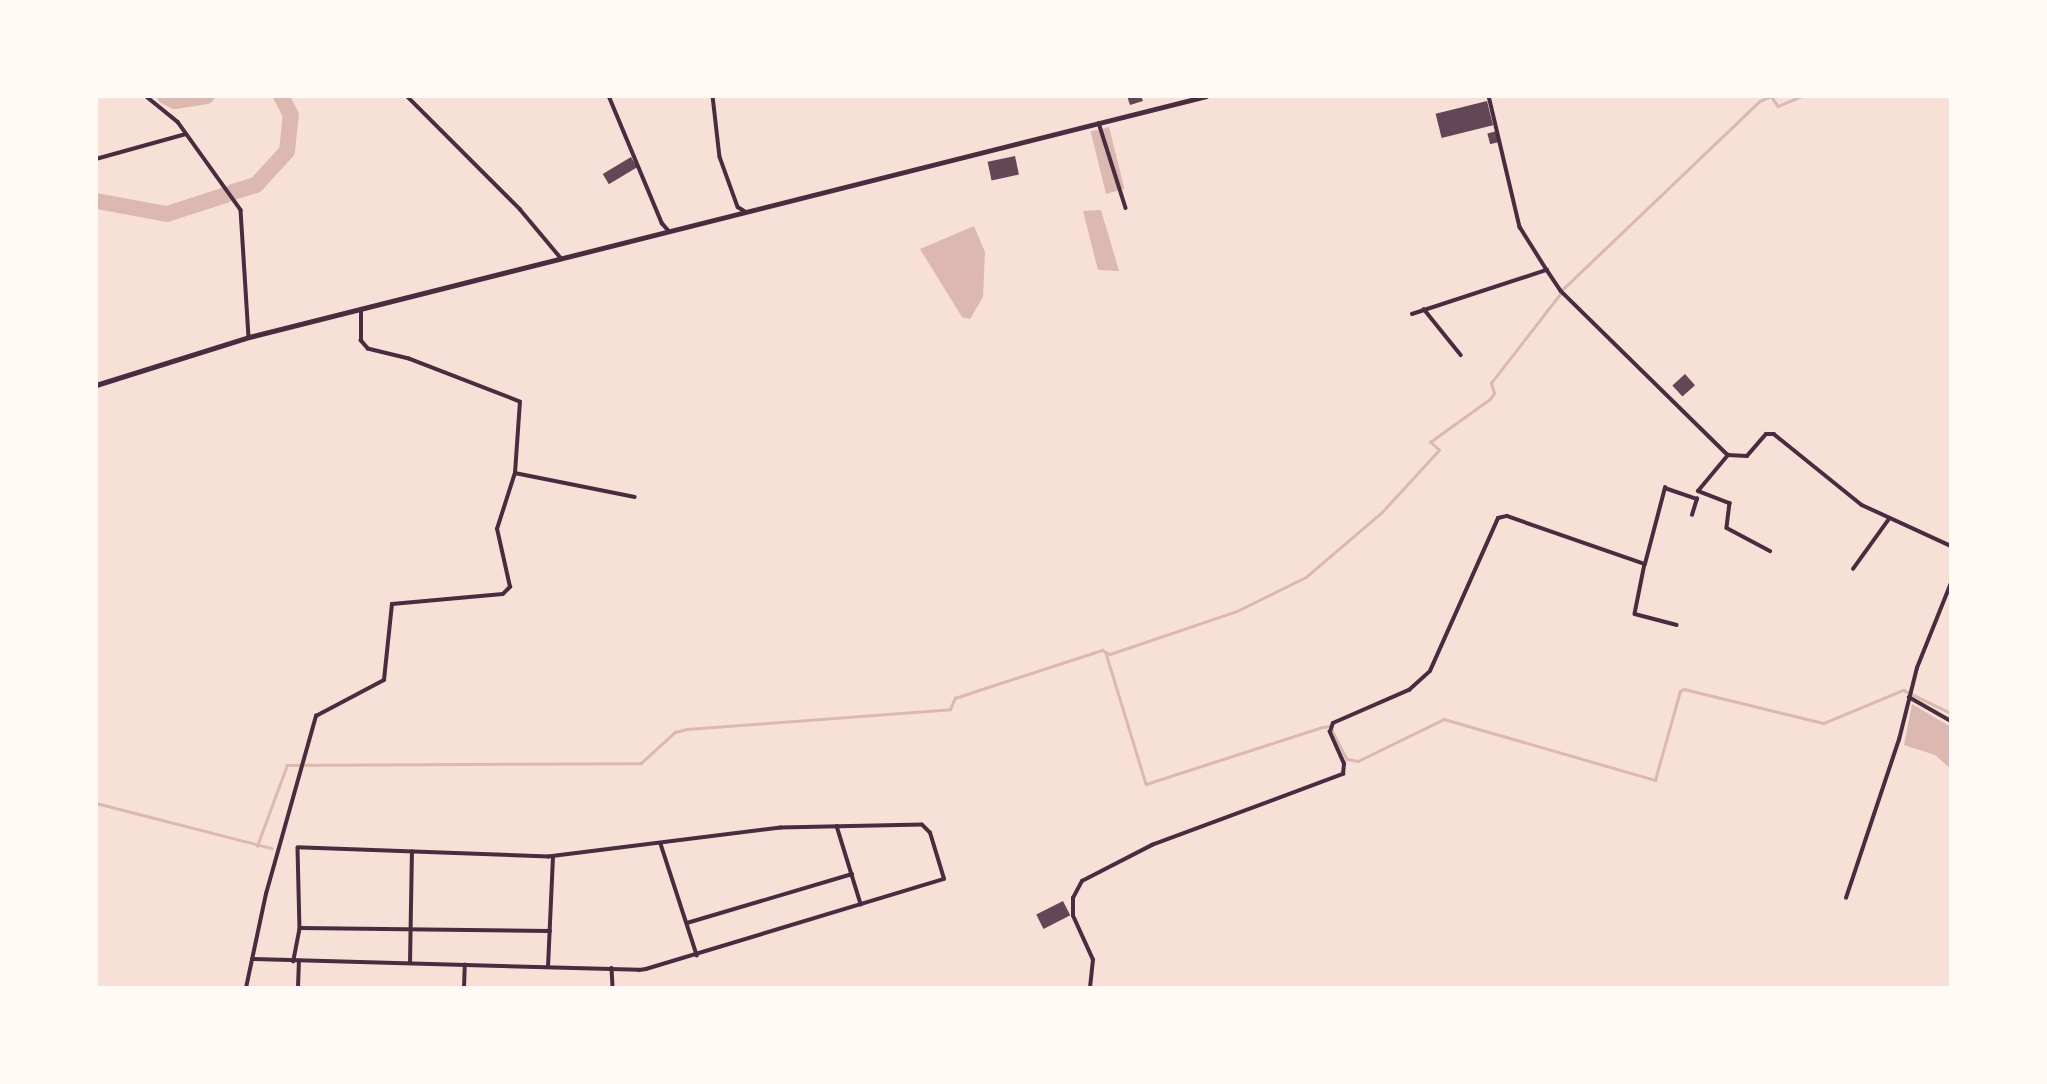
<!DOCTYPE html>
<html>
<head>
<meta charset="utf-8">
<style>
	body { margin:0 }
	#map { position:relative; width:2047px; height:1084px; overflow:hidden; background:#f7e1d7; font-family:"Public Sans",sans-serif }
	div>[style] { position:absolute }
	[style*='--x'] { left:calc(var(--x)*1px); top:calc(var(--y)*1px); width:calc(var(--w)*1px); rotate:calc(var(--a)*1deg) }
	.water>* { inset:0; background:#dcb8b0; transform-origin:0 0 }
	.stream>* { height:2.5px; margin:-1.25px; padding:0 1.25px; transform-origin:1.25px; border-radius:1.25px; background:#dcb8b0 }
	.river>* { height:16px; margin:-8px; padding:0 8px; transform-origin:8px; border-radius:8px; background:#dcb8b0 }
	.building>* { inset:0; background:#644757; transform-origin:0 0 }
	.minor>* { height:3.5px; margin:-1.75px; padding:0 1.75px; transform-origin:1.75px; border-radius:1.75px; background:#4a2c40 }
	.secondary>* { height:5px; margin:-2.5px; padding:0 2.5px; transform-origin:2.5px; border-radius:2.5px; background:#4a2c40 }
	span { translate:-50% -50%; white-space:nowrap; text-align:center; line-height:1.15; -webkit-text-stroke:7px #fffaf5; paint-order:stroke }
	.frame { position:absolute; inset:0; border:98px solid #fffaf5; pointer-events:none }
</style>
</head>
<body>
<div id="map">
	<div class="water">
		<i style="left:1109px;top:127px;width:64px;height:19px;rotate:76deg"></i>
		<i style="clip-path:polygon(1101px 210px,1119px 271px,1098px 270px,1083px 211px)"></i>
		<i style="clip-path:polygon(974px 226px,985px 252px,983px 297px,970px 319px,962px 317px,920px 249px)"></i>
		<i style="clip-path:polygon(1912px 704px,1951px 727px,1951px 769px,1935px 755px,1904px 745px)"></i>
	</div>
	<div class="stream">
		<i style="--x:1563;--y:289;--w:272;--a:-43.7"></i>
		<i style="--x:1760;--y:101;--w:12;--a:-24"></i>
		<i style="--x:1771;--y:96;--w:12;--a:55"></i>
		<i style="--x:1778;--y:106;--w:25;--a:-23"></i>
		<i style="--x:1106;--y:653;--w:137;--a:73"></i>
		<i style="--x:1146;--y:784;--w:185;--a:-17.9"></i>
		<i style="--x:1322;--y:727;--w:8;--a:-7"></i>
		<i style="--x:1330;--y:726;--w:37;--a:63"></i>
		<i style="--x:1347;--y:759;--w:11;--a:10"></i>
		<i style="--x:1358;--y:761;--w:96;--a:-26"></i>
		<i style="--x:1444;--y:719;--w:220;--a:16.1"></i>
		<i style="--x:1655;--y:780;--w:92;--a:-74.3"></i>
		<i style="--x:1680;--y:691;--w:4;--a:-27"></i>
		<i style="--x:1684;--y:689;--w:144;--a:13.7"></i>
		<i style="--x:1824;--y:723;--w:86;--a:-22.7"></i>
		<i style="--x:1903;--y:690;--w:53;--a:25.6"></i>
		<i style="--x:96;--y:803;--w:181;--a:14.4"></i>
		<i style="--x:257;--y:846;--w:86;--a:-69.7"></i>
		<i style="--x:287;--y:765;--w:354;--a:-0.3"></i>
		<i style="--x:641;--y:763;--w:46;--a:-42.4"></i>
		<i style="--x:675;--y:732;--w:12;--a:-14"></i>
		<i style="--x:687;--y:729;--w:264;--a:-4.3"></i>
		<i style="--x:950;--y:709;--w:12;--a:-66"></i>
		<i style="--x:955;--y:698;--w:22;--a:-18"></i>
		<i style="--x:976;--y:691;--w:133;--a:-18"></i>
		<i style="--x:1102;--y:650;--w:9;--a:27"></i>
		<i style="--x:1110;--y:654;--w:134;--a:-18.7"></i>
		<i style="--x:1237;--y:611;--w:77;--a:-26.2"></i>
		<i style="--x:1306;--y:577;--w:100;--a:-40.5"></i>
		<i style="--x:1382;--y:512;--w:84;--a:-47.4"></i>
		<i style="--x:1439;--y:450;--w:12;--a:-138"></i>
		<i style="--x:1430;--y:442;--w:74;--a:-35.6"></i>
		<i style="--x:1490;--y:399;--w:7;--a:-56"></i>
		<i style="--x:1494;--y:393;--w:10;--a:-107"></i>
		<i style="--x:1491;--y:383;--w:113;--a:-52.2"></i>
	</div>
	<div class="river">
		<i style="--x:165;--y:96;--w:11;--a:27"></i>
		<i style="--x:175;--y:101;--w:32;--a:-9"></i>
		<i style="--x:233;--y:192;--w:24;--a:-17"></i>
		<i style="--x:256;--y:185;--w:46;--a:-47.6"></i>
		<i style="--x:287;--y:151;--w:36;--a:-84"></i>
		<i style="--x:291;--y:115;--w:21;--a:-118"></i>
		<i style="--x:96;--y:201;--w:72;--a:10.4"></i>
		<i style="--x:167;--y:214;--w:62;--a:-17.9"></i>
	</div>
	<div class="building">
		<i style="clip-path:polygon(1127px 96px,1141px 96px,1143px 101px,1130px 105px)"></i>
		<i style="left:1487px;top:101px;width:25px;height:53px;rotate:76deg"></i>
		<i style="left:1497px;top:131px;width:11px;height:10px;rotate:75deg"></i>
		<i style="left:1015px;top:156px;width:19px;height:28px;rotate:78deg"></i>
		<i style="left:631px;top:157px;width:12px;height:33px;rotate:59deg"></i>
		<i style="left:1685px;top:374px;width:15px;height:17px;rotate:48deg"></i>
		<i style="left:1063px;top:901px;width:16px;height:30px;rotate:63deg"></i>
	</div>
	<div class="minor">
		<i style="--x:146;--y:96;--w:41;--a:39.1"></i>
		<i style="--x:178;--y:122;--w:108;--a:54.4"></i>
		<i style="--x:241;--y:210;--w:127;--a:86.4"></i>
		<i style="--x:407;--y:96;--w:160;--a:45"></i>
		<i style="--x:520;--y:209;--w:64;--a:50.1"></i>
		<i style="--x:609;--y:96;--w:138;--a:67.3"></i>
		<i style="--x:662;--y:223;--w:11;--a:49"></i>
		<i style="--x:713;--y:96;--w:61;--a:83.5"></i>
		<i style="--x:720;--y:157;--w:53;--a:70.2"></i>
		<i style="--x:738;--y:207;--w:9;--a:32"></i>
		<i style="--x:1489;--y:96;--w:135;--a:76.7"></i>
		<i style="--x:1520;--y:227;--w:51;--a:57.9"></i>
		<i style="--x:1547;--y:270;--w:25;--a:56"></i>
		<i style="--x:1561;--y:291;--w:234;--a:44.5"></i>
		<i style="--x:1728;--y:455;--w:19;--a:3"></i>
		<i style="--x:1747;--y:456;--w:29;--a:-49"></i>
		<i style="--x:1766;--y:434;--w:8;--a:0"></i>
		<i style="--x:1774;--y:434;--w:113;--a:38.9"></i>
		<i style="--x:1862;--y:505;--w:98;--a:24.7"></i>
		<i style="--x:1099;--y:123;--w:89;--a:72.4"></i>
		<i style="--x:96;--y:159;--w:93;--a:-15.5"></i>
		<i style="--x:1424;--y:309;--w:59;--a:51.2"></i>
		<i style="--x:1412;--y:314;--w:142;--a:-18.1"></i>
		<i style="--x:515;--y:473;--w:122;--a:11.3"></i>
		<i style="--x:1698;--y:491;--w:34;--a:21"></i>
		<i style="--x:1730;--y:503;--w:25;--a:97"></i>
		<i style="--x:1727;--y:528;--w:49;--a:28.1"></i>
		<i style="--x:1698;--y:491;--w:47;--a:-50.2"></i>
		<i style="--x:1692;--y:515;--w:17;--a:-73"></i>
		<i style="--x:1645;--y:564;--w:51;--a:101.3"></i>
		<i style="--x:1635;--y:614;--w:43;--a:14.7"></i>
		<i style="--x:1853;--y:569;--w:62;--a:-54.2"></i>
		<i style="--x:1909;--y:697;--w:48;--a:29.7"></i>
		<i style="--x:837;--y:826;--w:82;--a:72.9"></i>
		<i style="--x:661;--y:844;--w:117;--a:72"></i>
		<i style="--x:1846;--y:898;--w:167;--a:-71.5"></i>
		<i style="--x:1899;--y:740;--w:74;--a:-76"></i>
		<i style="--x:1917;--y:668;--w:92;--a:-68.2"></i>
		<i style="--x:687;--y:923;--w:172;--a:-16.5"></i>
		<i style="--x:300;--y:928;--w:250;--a:0.7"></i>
		<i style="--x:252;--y:959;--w:387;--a:1.6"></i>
		<i style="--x:639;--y:970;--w:7;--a:-8"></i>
		<i style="--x:646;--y:969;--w:311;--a:-16.8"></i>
		<i style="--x:944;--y:879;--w:48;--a:-106.9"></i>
		<i style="--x:930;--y:833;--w:11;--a:-135"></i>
		<i style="--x:922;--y:825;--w:141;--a:178.8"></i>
		<i style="--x:781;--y:828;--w:234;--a:172.9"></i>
		<i style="--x:549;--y:857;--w:251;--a:-177.9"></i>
		<i style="--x:298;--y:848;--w:81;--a:88.6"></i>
		<i style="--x:300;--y:929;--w:33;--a:101"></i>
		<i style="--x:410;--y:963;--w:111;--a:-89"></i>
		<i style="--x:548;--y:967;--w:110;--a:-87.4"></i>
		<i style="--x:612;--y:968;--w:20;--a:87"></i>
		<i style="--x:246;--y:988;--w:96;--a:-78"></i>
		<i style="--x:266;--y:894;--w:185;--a:-74.3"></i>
		<i style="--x:316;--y:716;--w:77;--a:-27.9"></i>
		<i style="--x:384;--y:680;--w:76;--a:-84"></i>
		<i style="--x:392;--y:604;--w:111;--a:-5.1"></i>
		<i style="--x:503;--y:594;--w:10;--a:-45"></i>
		<i style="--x:510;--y:587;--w:59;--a:-102.6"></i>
		<i style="--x:497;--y:529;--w:59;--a:-72.2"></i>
		<i style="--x:515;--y:473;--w:71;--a:-86"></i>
		<i style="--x:520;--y:402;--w:119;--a:-158.8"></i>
		<i style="--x:409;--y:359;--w:42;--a:-166.3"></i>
		<i style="--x:368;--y:349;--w:11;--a:-131"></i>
		<i style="--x:361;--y:341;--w:31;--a:-90"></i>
		<i style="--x:298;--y:988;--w:27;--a:-88"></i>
		<i style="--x:464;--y:988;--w:23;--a:-88"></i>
		<i style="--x:1090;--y:988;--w:28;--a:-84"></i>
		<i style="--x:1093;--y:960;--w:48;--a:-114.4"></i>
		<i style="--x:1073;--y:916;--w:18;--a:-90"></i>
		<i style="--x:1073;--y:898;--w:19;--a:-62"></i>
		<i style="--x:1082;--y:881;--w:79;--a:-27.2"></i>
		<i style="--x:1152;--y:845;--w:204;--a:-20.4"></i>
		<i style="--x:1343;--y:774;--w:10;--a:-84"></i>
		<i style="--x:1344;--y:764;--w:35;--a:-114"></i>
		<i style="--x:1330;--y:732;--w:9;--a:-72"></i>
		<i style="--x:1333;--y:723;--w:83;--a:-23.5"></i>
		<i style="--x:1409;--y:690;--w:28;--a:-42"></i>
		<i style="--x:1430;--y:671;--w:167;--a:-66"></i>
		<i style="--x:1498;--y:518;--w:9;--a:-13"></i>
		<i style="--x:1507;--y:516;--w:146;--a:19.2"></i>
		<i style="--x:1645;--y:564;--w:79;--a:-75.3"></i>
		<i style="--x:1665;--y:488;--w:34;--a:19"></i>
	</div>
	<div class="secondary">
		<i style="--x:96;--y:385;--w:160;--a:-17.4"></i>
		<i style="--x:249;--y:337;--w:987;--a:-14.13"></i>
	</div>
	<div class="frame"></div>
</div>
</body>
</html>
